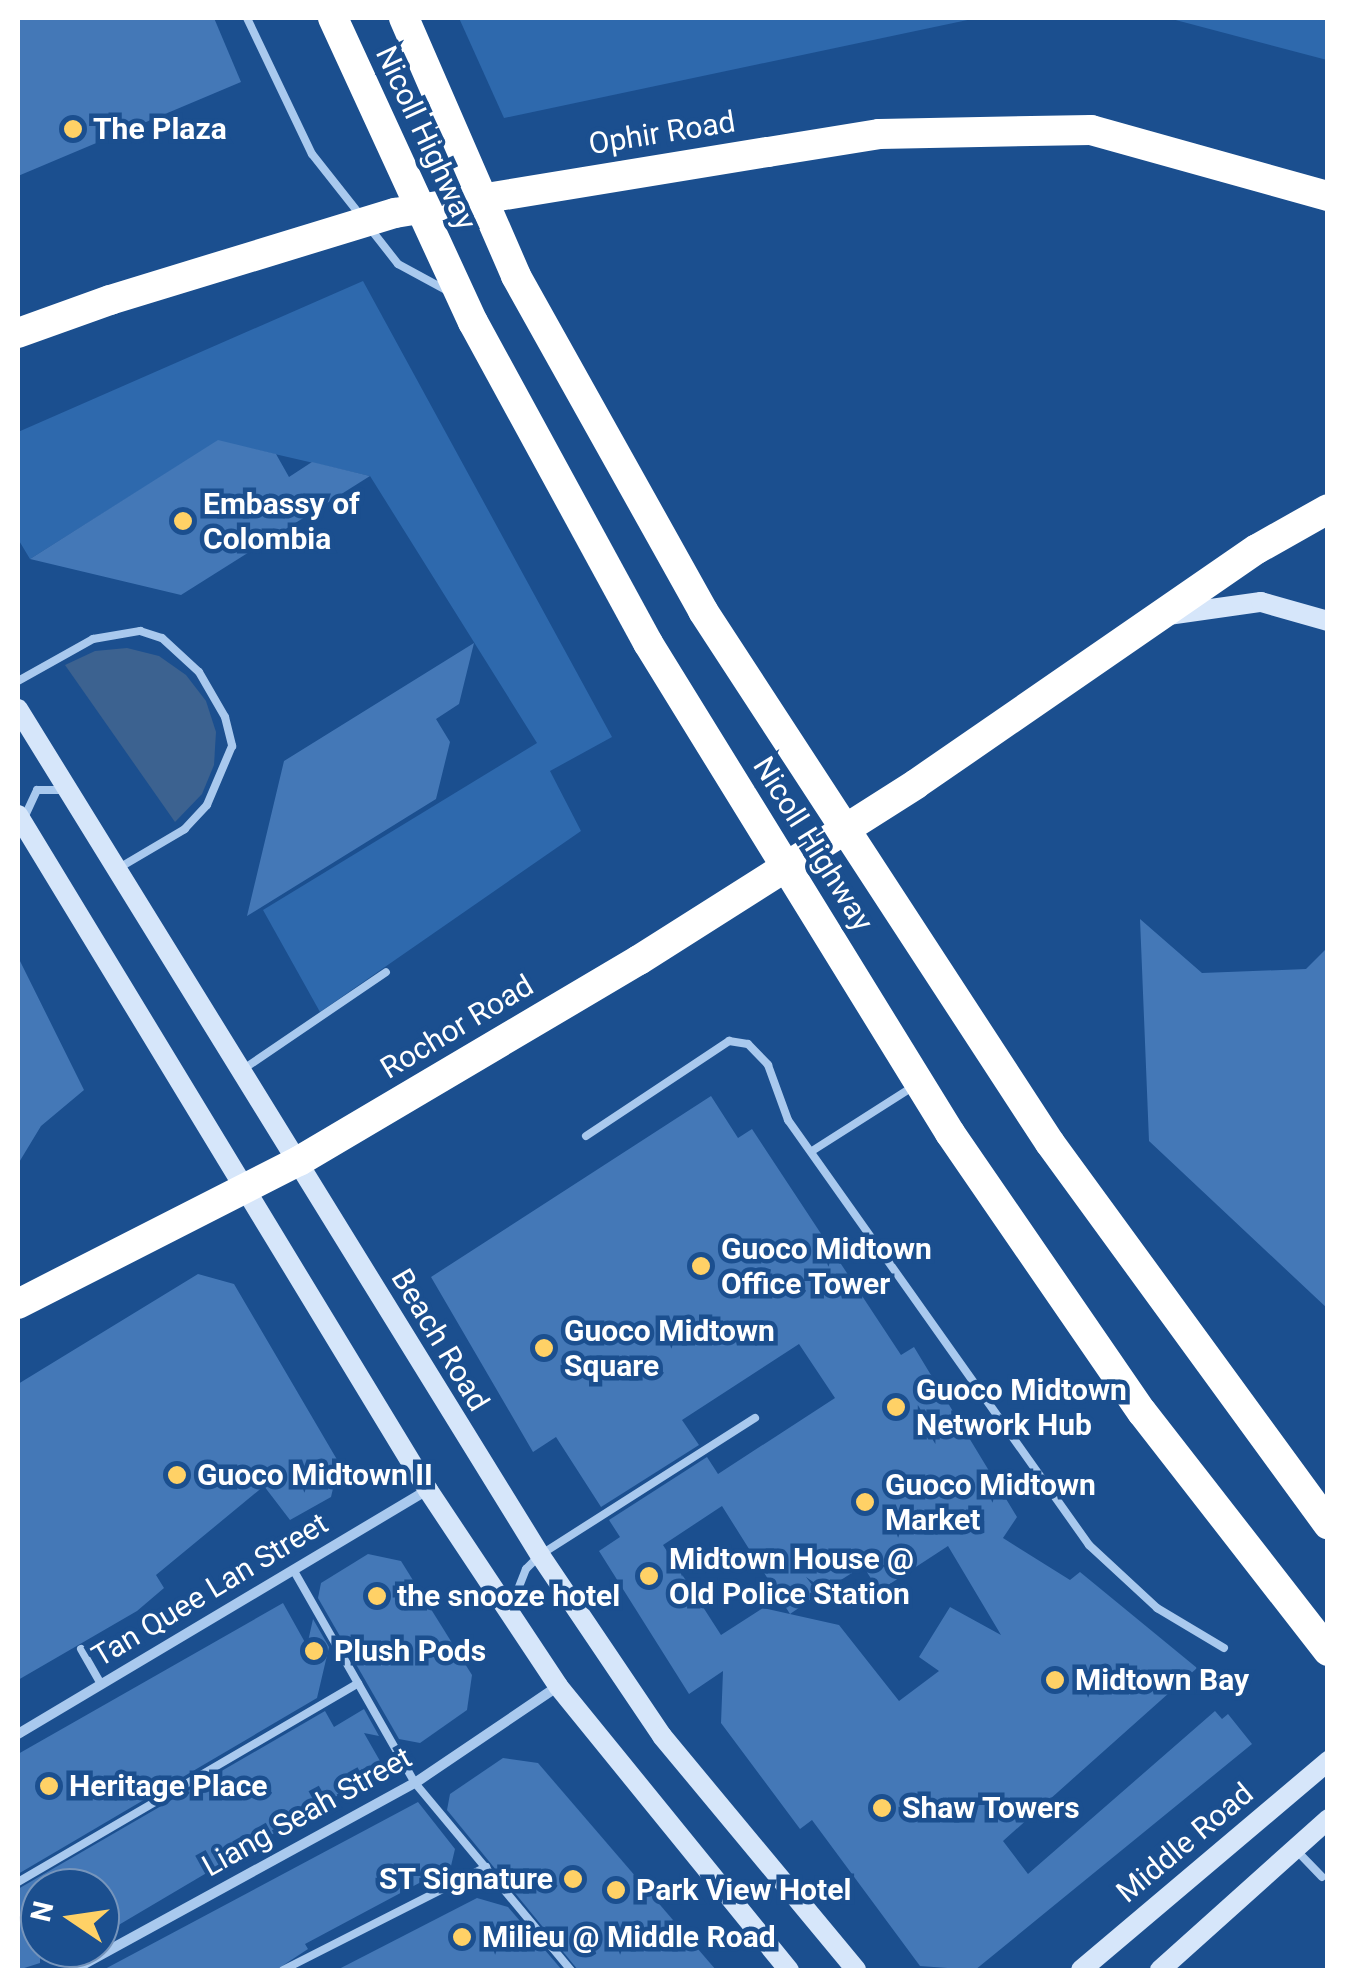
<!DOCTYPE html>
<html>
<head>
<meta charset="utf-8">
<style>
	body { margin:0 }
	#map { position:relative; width:1345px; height:1988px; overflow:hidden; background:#1b4f8f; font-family:Roboto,sans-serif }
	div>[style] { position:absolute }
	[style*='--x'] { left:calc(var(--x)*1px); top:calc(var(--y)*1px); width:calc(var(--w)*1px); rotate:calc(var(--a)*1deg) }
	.green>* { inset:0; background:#2e69ad }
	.water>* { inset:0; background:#3c6290 }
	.building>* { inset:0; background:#4478b7 }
	.lane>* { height:8px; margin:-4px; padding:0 4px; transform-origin:4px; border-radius:4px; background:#a9c9ee }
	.street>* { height:10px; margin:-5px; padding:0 5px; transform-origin:5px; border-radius:5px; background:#a9c9ee }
	.secondary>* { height:20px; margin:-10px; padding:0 10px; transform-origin:10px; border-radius:10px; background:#d6e6fa }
	.highway>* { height:30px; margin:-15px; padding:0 15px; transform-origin:15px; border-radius:15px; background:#fff }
	.highway-bridge>* { height:30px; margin:-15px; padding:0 15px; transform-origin:15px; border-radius:15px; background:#fff }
	.dots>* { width:28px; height:28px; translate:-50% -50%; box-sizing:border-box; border:5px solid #1b4f8f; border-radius:50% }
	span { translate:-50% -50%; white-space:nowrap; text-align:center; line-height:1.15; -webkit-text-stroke:9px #1b4f8f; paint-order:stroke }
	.poi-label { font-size:30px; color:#fff; font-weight:700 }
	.left { translate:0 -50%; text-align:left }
	.right { translate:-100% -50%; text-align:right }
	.street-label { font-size:30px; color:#fff }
	.frame { position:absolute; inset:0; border:20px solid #fff; pointer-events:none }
	.north { position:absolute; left:20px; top:1868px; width:100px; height:100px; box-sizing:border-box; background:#1b4f8f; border:2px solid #7695bc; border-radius:50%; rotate:283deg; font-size:28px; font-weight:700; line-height:40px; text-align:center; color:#fff }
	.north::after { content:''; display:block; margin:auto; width:35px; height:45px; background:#ffd166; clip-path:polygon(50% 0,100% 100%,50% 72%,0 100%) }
</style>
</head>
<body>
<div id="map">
	<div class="green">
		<i style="clip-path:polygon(459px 18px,977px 18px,504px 118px)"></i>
		<i style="clip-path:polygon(1168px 18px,1327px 18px,1327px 60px)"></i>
		<i style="clip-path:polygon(363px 281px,612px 737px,550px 771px,581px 831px,320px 1012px,263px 910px,537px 743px,370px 476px,218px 441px,30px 559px,18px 539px,18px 432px)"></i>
	</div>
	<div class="water">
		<i style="clip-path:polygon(127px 648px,159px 656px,186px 675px,206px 701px,216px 732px,214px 765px,202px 794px,175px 822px,65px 665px,95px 651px)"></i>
	</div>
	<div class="building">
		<i style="clip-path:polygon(18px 18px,214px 18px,241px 82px,18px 176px)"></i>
		<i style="clip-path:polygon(218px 440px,276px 454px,289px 477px,312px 462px,370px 476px,181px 595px,30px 559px)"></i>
		<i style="clip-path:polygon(474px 643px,459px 704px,436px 719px,450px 742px,436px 799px,247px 916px,284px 761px)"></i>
		<i style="clip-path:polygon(1140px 919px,1202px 973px,1306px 969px,1328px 947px,1328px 1309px,1149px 1141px)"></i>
		<i style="clip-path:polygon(18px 957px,84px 1090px,41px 1126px,18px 1164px)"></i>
		<i style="clip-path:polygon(evenodd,711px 1096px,738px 1138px,752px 1129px,901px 1355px,914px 1347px,1017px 1517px,1003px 1538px,1070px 1580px,1080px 1572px,1197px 1668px,1003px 1841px,1028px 1874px,1215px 1711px,1222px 1719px,1228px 1714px,1252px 1744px,975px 1970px,920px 1966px,812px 1820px,800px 1829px,721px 1723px,723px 1671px,689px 1694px,599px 1551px,620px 1537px,609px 1520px,707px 1457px,718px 1474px,835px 1398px,799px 1344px,682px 1420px,699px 1445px,601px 1507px,556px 1437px,533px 1452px,431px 1277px,711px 1096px,722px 1506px,790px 1614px,819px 1594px,806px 1577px,825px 1590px,863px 1566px,879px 1591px,948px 1546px,1001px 1635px,950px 1607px,919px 1657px,939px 1671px,899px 1701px,839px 1625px,763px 1608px,721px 1635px,663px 1545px,722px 1506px)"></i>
		<i style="clip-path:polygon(198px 1274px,234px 1284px,339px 1463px,331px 1497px,290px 1520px,264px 1486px,156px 1575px,164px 1588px,137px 1611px,18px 1680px,18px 1384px)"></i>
		<i style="clip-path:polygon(368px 1554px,401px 1561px,472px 1675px,467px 1710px,420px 1743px,399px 1739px,318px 1598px,321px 1583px)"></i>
		<i style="clip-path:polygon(283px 1603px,307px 1646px,313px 1619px,329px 1647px,317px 1698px,18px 1874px,18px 1754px)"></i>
		<i style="clip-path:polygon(364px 1709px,379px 1736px,364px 1733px,384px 1768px,100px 1936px,100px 1888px,40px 1888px,40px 1963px,18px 1970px,18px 1889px,325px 1711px,334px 1727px)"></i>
		<i style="clip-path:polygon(503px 1758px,538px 1763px,716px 1970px,578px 1970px,447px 1810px,450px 1794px)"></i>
		<i style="clip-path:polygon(418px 1802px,455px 1849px,451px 1866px,305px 1944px,308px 1949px,276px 1970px,103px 1970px)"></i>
		<i style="clip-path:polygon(477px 1898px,508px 1907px,562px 1970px,337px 1970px)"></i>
	</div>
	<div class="lane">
		<i style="--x:247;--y:18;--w:151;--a:64.5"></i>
		<i style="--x:312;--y:154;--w:79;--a:51.7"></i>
		<i style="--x:369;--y:227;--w:47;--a:51.9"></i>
		<i style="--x:398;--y:264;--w:55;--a:28.4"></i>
		<i style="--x:18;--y:681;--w:86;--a:-29.2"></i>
		<i style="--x:93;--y:639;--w:48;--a:-9.7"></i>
		<i style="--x:140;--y:631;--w:23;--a:18"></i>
		<i style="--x:162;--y:638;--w:50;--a:42.6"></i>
		<i style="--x:199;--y:672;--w:52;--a:60"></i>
		<i style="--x:225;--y:717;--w:30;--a:76"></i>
		<i style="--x:232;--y:746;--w:64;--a:113"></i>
		<i style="--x:207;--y:805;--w:33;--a:133"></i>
		<i style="--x:185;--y:829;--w:79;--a:149.5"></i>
		<i style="--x:24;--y:818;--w:31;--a:-65"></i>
		<i style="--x:37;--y:790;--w:30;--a:0"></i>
		<i style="--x:242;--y:1070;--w:174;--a:-34.2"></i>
		<i style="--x:586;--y:1136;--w:172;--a:-33.6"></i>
		<i style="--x:729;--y:1041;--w:19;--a:9"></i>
		<i style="--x:748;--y:1044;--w:29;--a:46"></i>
		<i style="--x:768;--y:1065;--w:59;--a:70"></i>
		<i style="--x:788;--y:1120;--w:521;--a:54.69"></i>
		<i style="--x:1089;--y:1545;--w:93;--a:42.8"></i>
		<i style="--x:1157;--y:1608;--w:78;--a:30.8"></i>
		<i style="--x:812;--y:1151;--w:117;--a:-32.5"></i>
		<i style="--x:294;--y:1571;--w:244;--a:60.3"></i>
		<i style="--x:415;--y:1783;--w:244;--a:50.2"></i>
		<i style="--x:511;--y:1607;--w:41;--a:-68.5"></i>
		<i style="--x:526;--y:1569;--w:20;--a:-45"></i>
		<i style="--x:540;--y:1555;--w:255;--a:-32.5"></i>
		<i style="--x:81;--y:1649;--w:40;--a:60.3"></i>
		<i style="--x:1297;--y:1851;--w:36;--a:46"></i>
		<i style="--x:18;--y:1882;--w:394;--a:-30.3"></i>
		<i style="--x:283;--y:1970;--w:228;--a:-26.9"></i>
	</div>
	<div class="street">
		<i style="--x:18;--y:1734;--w:477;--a:-30.8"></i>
		<i style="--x:73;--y:1970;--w:390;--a:-28.7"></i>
		<i style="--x:415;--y:1783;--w:173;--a:-34.1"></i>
	</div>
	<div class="secondary">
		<i style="--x:1168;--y:615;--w:94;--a:-8"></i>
		<i style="--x:1261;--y:602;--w:70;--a:15.8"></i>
		<i style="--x:18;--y:709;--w:994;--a:58.32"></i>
		<i style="--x:540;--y:1555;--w:218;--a:56"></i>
		<i style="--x:662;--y:1736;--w:304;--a:50.3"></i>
		<i style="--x:18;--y:815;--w:790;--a:58.73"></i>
		<i style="--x:428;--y:1490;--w:235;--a:56.4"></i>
		<i style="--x:558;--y:1686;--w:366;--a:50.9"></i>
		<i style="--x:1081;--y:1970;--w:324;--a:-40.2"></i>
		<i style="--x:1160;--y:1970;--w:226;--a:-41.9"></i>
	</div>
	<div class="highway">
		<i style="--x:333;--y:18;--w:335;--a:65.3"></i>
		<i style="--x:473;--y:322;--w:366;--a:61.4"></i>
		<i style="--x:648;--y:643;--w:576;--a:58.35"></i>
		<i style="--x:950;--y:1133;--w:339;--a:55.5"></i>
		<i style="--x:1142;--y:1412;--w:303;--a:52.1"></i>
		<i style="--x:404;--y:18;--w:281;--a:66.5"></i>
		<i style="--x:516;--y:276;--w:384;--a:60.8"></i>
		<i style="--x:703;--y:611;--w:635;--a:56.89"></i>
		<i style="--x:1050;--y:1143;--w:472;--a:53.9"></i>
		<i style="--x:768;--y:152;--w:112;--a:-9.2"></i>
		<i style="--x:879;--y:134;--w:212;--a:-1.1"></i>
		<i style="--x:1091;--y:130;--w:246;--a:15.6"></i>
		<i style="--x:18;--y:333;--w:98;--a:-19.7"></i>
		<i style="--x:916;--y:784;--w:414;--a:-34.6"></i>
		<i style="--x:1257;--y:549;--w:81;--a:-29.4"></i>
		<i style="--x:18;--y:1304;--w:315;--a:-27"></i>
		<i style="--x:299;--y:1161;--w:395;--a:-30.6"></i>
	</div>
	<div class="highway-bridge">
		<i style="--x:110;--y:300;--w:298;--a:-17"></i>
		<i style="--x:395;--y:213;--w:378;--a:-9.3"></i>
		<i style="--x:639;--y:960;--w:328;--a:-32.4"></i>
	</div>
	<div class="dots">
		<i style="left:73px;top:129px;background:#ffd166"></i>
		<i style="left:183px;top:521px;background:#ffd166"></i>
		<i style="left:701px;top:1266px;background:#ffd166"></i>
		<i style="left:544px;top:1348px;background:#ffd166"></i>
		<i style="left:896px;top:1407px;background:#ffd166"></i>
		<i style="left:177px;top:1475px;background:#ffd166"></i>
		<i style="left:865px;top:1502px;background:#ffd166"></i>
		<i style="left:649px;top:1576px;background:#ffd166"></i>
		<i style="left:377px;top:1596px;background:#ffd166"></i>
		<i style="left:314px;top:1651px;background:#ffd166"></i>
		<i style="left:1055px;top:1680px;background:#ffd166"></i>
		<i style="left:49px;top:1786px;background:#ffd166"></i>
		<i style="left:882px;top:1808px;background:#ffd166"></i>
		<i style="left:573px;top:1879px;background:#ffd166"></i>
		<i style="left:616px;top:1890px;background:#ffd166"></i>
		<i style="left:462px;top:1937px;background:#ffd166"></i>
	</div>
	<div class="poi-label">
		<span class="left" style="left:93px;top:129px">The Plaza</span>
		<span class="left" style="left:203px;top:521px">Embassy of<br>Colombia</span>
		<span class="left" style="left:721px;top:1266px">Guoco Midtown<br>Office Tower</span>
		<span class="left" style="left:564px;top:1348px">Guoco Midtown<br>Square</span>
		<span class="left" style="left:916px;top:1407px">Guoco Midtown<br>Network Hub</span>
		<span class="left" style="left:197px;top:1475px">Guoco Midtown II</span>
		<span class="left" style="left:885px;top:1502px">Guoco Midtown<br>Market</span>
		<span class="left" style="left:669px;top:1576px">Midtown House @<br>Old Police Station</span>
		<span class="left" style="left:397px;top:1596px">the snooze hotel</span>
		<span class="left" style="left:334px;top:1651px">Plush Pods</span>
		<span class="left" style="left:1075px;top:1680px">Midtown Bay</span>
		<span class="left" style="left:69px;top:1786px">Heritage Place</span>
		<span class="left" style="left:902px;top:1808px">Shaw Towers</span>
		<span class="right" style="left:553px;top:1879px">ST Signature</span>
		<span class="left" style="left:636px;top:1890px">Park View Hotel</span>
		<span class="left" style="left:482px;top:1937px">Milieu @ Middle Road</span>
	</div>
	<div class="street-label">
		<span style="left:662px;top:133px;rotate:-9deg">Ophir Road</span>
		<span style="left:426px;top:138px;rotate:65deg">Nicoll Highway</span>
		<span style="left:813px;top:844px;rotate:58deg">Nicoll Highway</span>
		<span style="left:457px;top:1027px;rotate:-31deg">Rochor Road</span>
		<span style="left:440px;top:1340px;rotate:59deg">Beach Road</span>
		<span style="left:210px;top:1590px;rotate:-31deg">Tan Quee Lan Street</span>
		<span style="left:307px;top:1812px;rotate:-29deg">Liang Seah Street</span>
		<span style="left:1185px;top:1843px;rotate:-40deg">Middle Road</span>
	</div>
	<div class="frame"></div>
	<div class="north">N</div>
</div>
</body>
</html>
